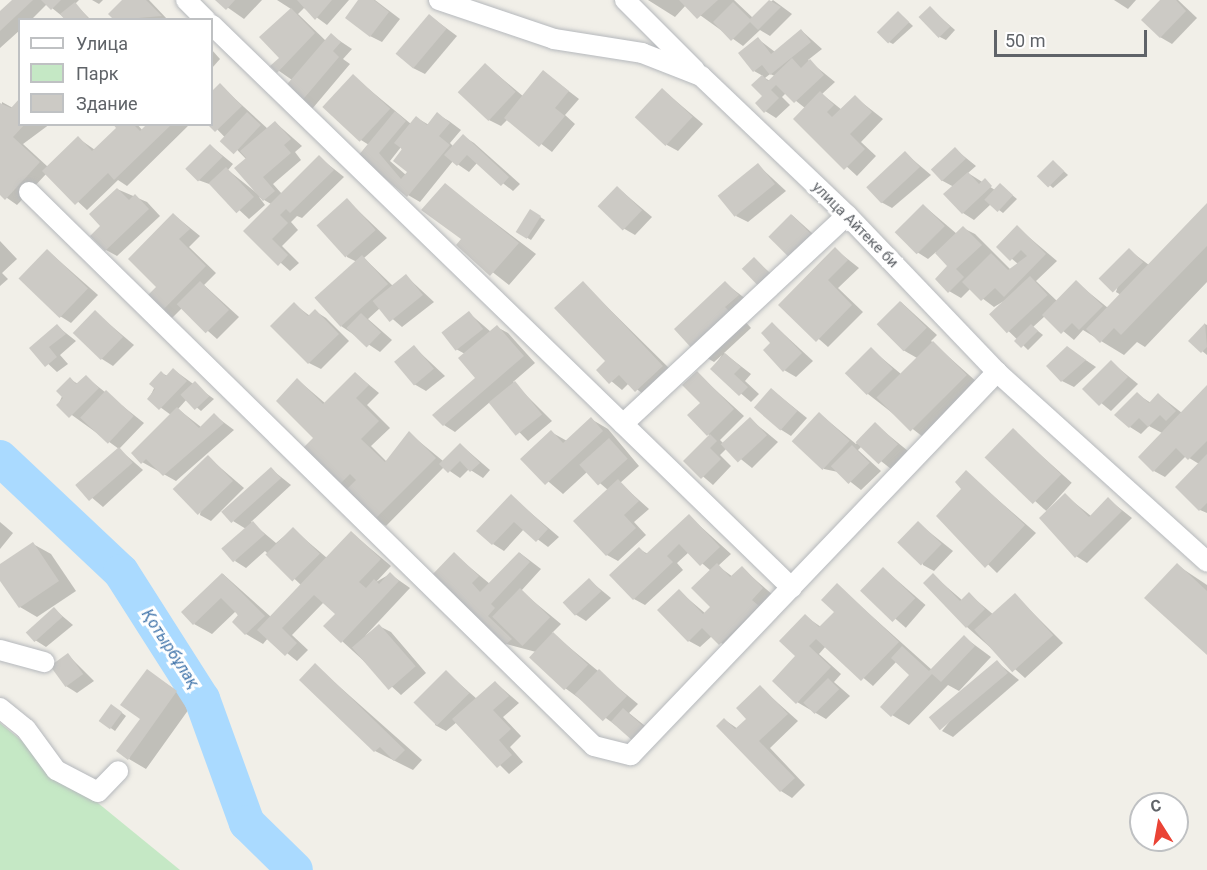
<!DOCTYPE html>
<html>
<head>
<meta charset="utf-8">
<style>
	body { margin:0 }
	#map { position:relative; width:1207px; height:870px; overflow:hidden; background:#f1efe8; font-family:Roboto,sans-serif }
	div>[style] { position:absolute }
	[style*='--x'] { left:calc(var(--x)*1px); top:calc(var(--y)*1px); width:calc(var(--w)*1px); rotate:calc(var(--a)*1deg) }
	.green>* { inset:0; background:#c5e8c5 }
	.shadow>* { inset:0; background:#0003; transform-origin:0 0 }
	.river>* { height:36px; margin:-18px; padding:0 18px; transform-origin:18px; border-radius:18px; background:#aadaff }
	.building>* { inset:0; background:#cccac5; transform-origin:0 0 }
	.roads { filter:drop-shadow(0 0 2px #b5b8bc) drop-shadow(0 0 2px #b5b8bc) }
	.minor>* { height:20px; margin:-10px; padding:0 10px; transform-origin:10px; border-radius:10px; background:#fff }
	span { translate:-50% -50%; white-space:nowrap; text-align:center; line-height:1.15; -webkit-text-stroke:6px #fff; paint-order:stroke }
	.street-label { font-size:15px; color:#5f6368 }
	.water-label { font-size:16px; color:#4174aa; font-style:italic }
	.legend { position:absolute; left:18px; top:18px; width:195px; height:108px; box-sizing:border-box; background:#fff; border:2px solid #bfc1c3; margin:0; padding:8px 10px; list-style:none; font-size:18px; color:#5f6368 }
	.legend li { display:flex; align-items:center; gap:12px; height:30px }
	.legend b { width:30px; border:2px solid #bfc1c3 }
	.north { position:absolute; left:1129px; top:792px; width:60px; height:60px; box-sizing:border-box; background:#fff; border:2px solid #bfc1c3; border-radius:50%; rotate:349deg; font-size:16px; font-weight:700; line-height:24px; text-align:center; color:#5f6368 }
	.north::after { content:''; display:block; margin:auto; width:21px; height:27px; background:#ea4335; clip-path:polygon(50% 0,100% 100%,50% 72%,0 100%) }
	.scale { position:absolute; left:994px; top:30px; width:153px; height:27px; box-sizing:border-box; border:3px solid #5f6368; border-top:0; padding-left:8px; font-size:18px; line-height:21px; white-space:nowrap; color:#5f6368; -webkit-text-stroke:4px #fff; paint-order:stroke }
</style>
</head>
<body>
<div id="map">
	<div class="green">
		<i style="clip-path:polygon(0 723px,180px 870px,0 870px)"></i>
	</div>
	<div class="shadow">
		<i style="clip-path:polygon(14px 0,79px 0,75px 4px,91px 20px,67px 20px,47px 4px,31px 20px,20px 20px,20px 30px,0 48px,0 13px)"></i>
		<i style="clip-path:polygon(92px 0,103px 0,99px 4px)"></i>
		<i style="clip-path:polygon(124px 0,149px 0,168px 20px,116px 20px)"></i>
		<i style="clip-path:polygon(217px 0,262px 0,244px 19px)"></i>
		<i style="clip-path:polygon(277px 0,349px 0,327px 25px,304px 8px,298px 14px,326px 41px,331px 35px,352px 49px,343px 59px,350px 64px,312px 109px,300px 102px,292px 80px,272px 66px,281px 58px,291px 9px)"></i>
		<i style="clip-path:polygon(360px 0,375px 0,400px 19px,382px 42px,370px 36px)"></i>
		<i style="clip-path:polygon(648px 0,734px 0,753px 18px,773px 0,792px 14px,770px 36px,760px 30px,743px 46px,686px 5px,675px 17px)"></i>
		<i style="clip-path:polygon(1114px 0,1136px 0,1128px 9px)"></i>
		<i style="clip-path:polygon(1162px 0,1178px 0,1197px 18px,1172px 44px,1160px 37px)"></i>
		<i style="clip-path:polygon(930px 8px,955px 30px,946px 40px,940px 37px)"></i>
		<i style="clip-path:polygon(899px 13px,913px 26px,893px 44px,887px 41px)"></i>
		<i style="clip-path:polygon(430px 16px,457px 36px,425px 74px,413px 68px)"></i>
		<i style="clip-path:polygon(evenodd,802px 31px,822px 49px,808px 60px,835px 82px,822px 94px,842px 110px,855px 97px,883px 119px,861px 142px,876px 156px,857px 176px,795px 119px,805px 108px,786px 93px,782px 97px,790px 105px,776px 118px,765px 111px,763px 76px,754px 71px,758px 39px,775px 52px,802px 31px,770px 74px,775px 76px,770px 81px,765px 78px,770px 74px)"></i>
		<i style="clip-path:polygon(212px 50px,220px 59px,212px 68px)"></i>
		<i style="clip-path:polygon(486px 65px,524px 97px,544px 72px,579px 99px,565px 115px,575px 124px,552px 152px,508px 119px,501px 126px,489px 120px)"></i>
		<i style="clip-path:polygon(evenodd,353px 76px,411px 124px,417px 118px,429px 125px,437px 114px,449px 121px,461px 130px,450px 143px,453px 146px,463px 136px,474px 143px,520px 184px,513px 191px,477px 163px,469px 172px,453px 161px,420px 202px,408px 195px,360px 156px,369px 145px,361px 140px,353px 76px,401px 147px,409px 172px,406px 175px,390px 161px,401px 147px)"></i>
		<i style="clip-path:polygon(220px 85px,268px 129px,276px 123px,302px 146px,295px 152px,301px 160px,273px 184px,282px 194px,319px 157px,344px 177px,302px 218px,297px 216px,291px 222px,298px 230px,282px 246px,299px 263px,290px 271px,245px 231px,271px 204px,259px 197px,265px 205px,249px 219px,212px 185px,198px 180px,211px 146px,233px 164px,228px 170px,259px 195px,247px 160px,212px 124px,212px 93px)"></i>
		<i style="clip-path:polygon(663px 90px,703px 124px,678px 151px,667px 145px)"></i>
		<i style="clip-path:polygon(2px 102px,13px 108px,20px 124px,50px 124px,23px 144px,48px 167px,78px 138px,95px 150px,118px 128px,115px 124px,137px 124px,143px 131px,149px 124px,190px 124px,127px 186px,118px 180px,87px 210px,47px 173px,17px 205px,0 193px)"></i>
		<i style="clip-path:polygon(955px 149px,976px 166px,968px 173px,995px 190px,1000px 185px,1017px 199px,1003px 213px,991px 204px,974px 220px,963px 213px,954px 187px,941px 180px)"></i>
		<i style="clip-path:polygon(905px 153px,931px 175px,892px 208px,881px 202px)"></i>
		<i style="clip-path:polygon(1054px 162px,1068px 175px,1053px 188px,1039px 176px)"></i>
		<i style="clip-path:polygon(758px 165px,786px 191px,748px 222px,736px 216px)"></i>
		<i style="clip-path:polygon(445px 185px,536px 254px,509px 285px,458px 245px,463px 239px,423px 210px)"></i>
		<i style="clip-path:polygon(618px 188px,652px 217px,635px 235px,623px 228px)"></i>
		<i style="clip-path:polygon(117px 189px,147px 202px,160px 216px,117px 256px,106px 250px,102px 226px)"></i>
		<i style="clip-path:polygon(347px 200px,387px 238px,364px 258px,393px 286px,406px 276px,434px 302px,402px 327px,380px 308px,368px 319px,392px 340px,380px 352px,341px 326px,357px 262px,347px 257px)"></i>
		<i style="clip-path:polygon(923px 205px,957px 234px,963px 228px,975px 234px,1011px 270px,1018px 264px,998px 247px,1017px 227px,1057px 261px,1036px 281px,1057px 301px,1076px 282px,1108px 308px,1121px 295px,1116px 292px,1129px 250px,1149px 265px,1207px 205px,1207px 282px,1145px 347px,1137px 342px,1124px 355px,1083px 330px,1074px 340px,1045px 316px,1033px 327px,1043px 335px,1028px 350px,991px 314px,1009px 298px,994px 307px,970px 289px,961px 298px,949px 291px,950px 266px,936px 252px,928px 259px,917px 252px)"></i>
		<i style="clip-path:polygon(531px 211px,545px 220px,531px 240px,526px 237px)"></i>
		<i style="clip-path:polygon(173px 214px,200px 236px,189px 247px,216px 273px,204px 285px,239px 317px,217px 339px,182px 308px,172px 318px,161px 311px,158px 287px)"></i>
		<i style="clip-path:polygon(792px 215px,822px 242px,800px 263px)"></i>
		<i style="clip-path:polygon(0 241px,17px 259px,2px 273px,8px 279px,0 286px)"></i>
		<i style="clip-path:polygon(835px 249px,859px 268px,838px 288px,863px 312px,828px 347px,780px 305px)"></i>
		<i style="clip-path:polygon(47px 250px,98px 295px,71px 323px,60px 316px)"></i>
		<i style="clip-path:polygon(754px 259px,784px 285px,774px 294px)"></i>
		<i style="clip-path:polygon(583px 283px,674px 373px,648px 398px,629px 383px,622px 390px,598px 370px,607px 361px)"></i>
		<i style="clip-path:polygon(725px 283px,755px 306px,742px 318px,751px 328px,724px 353px,751px 374px,745px 381px,759px 394px,751px 402px,712px 369px,722px 355px,714px 362px,697px 352px)"></i>
		<i style="clip-path:polygon(901px 302px,937px 335px,931px 341px,978px 383px,923px 437px,868px 394px,871px 349px,901px 374px,917px 358px,903px 350px)"></i>
		<i style="clip-path:polygon(294px 304px,310px 316px,315px 311px,326px 318px,349px 341px,321px 369px,309px 363px)"></i>
		<i style="clip-path:polygon(95px 312px,134px 345px,113px 366px,102px 359px)"></i>
		<i style="clip-path:polygon(469px 313px,491px 332px,497px 327px,508px 333px,535px 363px,513px 382px,552px 421px,528px 441px,490px 402px,455px 432px,444px 425px,477px 378px,465px 354px,456px 349px)"></i>
		<i style="clip-path:polygon(773px 324px,813px 361px,796px 377px,784px 370px)"></i>
		<i style="clip-path:polygon(1205px 324px,1207px 325px,1207px 355px,1190px 341px)"></i>
		<i style="clip-path:polygon(57px 326px,76px 341px,60px 355px,68px 364px,57px 372px,31px 348px)"></i>
		<i style="clip-path:polygon(414px 347px,445px 376px,426px 391px,414px 384px)"></i>
		<i style="clip-path:polygon(1068px 348px,1096px 367px,1074px 387px,1062px 381px)"></i>
		<i style="clip-path:polygon(1111px 362px,1138px 384px,1111px 411px,1084px 389px)"></i>
		<i style="clip-path:polygon(174px 370px,214px 399px,201px 411px,187px 399px,178px 409px,201px 427px,214px 415px,234px 430px,176px 481px,142px 462px,171px 415px,149px 399px,161px 373px,168px 376px)"></i>
		<i style="clip-path:polygon(697px 373px,744px 416px,720px 440px,724px 444px,750px 419px,778px 442px,752px 468px,727px 448px,720px 455px,731px 466px,713px 485px,685px 461px,710px 436px,689px 415px,702px 403px)"></i>
		<i style="clip-path:polygon(356px 374px,379px 393px,367px 405px,390px 428px,371px 446px,387px 462px,409px 433px,443px 461px,461px 445px,490px 470px,483px 478px,469px 469px,460px 478px,444px 467px,386px 526px,374px 519px,340px 483px,316px 438px,298px 380px,326px 404px)"></i>
		<i style="clip-path:polygon(86px 377px,144px 423px,119px 449px,58px 405px,70px 379px,78px 384px)"></i>
		<i style="clip-path:polygon(1207px 387px,1207px 513px,1200px 510px,1199px 464px,1186px 456px,1165px 477px,1154px 471px,1162px 433px,1149px 426px,1141px 434px,1130px 427px,1137px 394px,1151px 403px,1159px 395px,1182px 413px)"></i>
		<i style="clip-path:polygon(771px 389px,807px 418px,791px 436px,780px 429px)"></i>
		<i style="clip-path:polygon(820px 414px,856px 444px,875px 424px,908px 451px,891px 469px,862px 446px,858px 450px,881px 471px,861px 490px,838px 472px,824px 469px)"></i>
		<i style="clip-path:polygon(591px 419px,608px 429px,639px 466px,620px 483px,649px 509px,634px 522px,646px 535px,618px 561px,607px 555px,608px 490px,587px 472px,563px 494px,522px 459px,551px 432px,567px 441px)"></i>
		<i style="left:1013px;top:430px;width:79px;height:38px;rotate:42deg"></i>
		<i style="clip-path:polygon(119px 449px,143px 470px,103px 507px,78px 486px)"></i>
		<i style="clip-path:polygon(208px 457px,244px 488px,211px 521px,200px 515px)"></i>
		<i style="clip-path:polygon(271px 469px,291px 485px,251px 522px,276px 543px,293px 529px,327px 558px,352px 533px,391px 566px,376px 582px,390px 574px,410px 588px,365px 636px,379px 626px,391px 632px,426px 673px,401px 695px,342px 641px,337px 614px,324px 602px,292px 635px,308px 650px,297px 661px,268px 638px,263px 644px,246px 634px,236px 611px,212px 634px,194px 624px,223px 574px,271px 617px,301px 585px,265px 551px,246px 568px,235px 561px,246px 529px,233px 521px)"></i>
		<i style="clip-path:polygon(966px 472px,1036px 533px,997px 573px,938px 516px,964px 489px)"></i>
		<i style="clip-path:polygon(1065px 495px,1091px 516px,1108px 499px,1132px 518px,1087px 563px,1076px 556px)"></i>
		<i style="clip-path:polygon(511px 496px,559px 537px,548px 547px,524px 529px,504px 551px,493px 544px)"></i>
		<i style="clip-path:polygon(689px 516px,731px 554px,718px 566px,733px 577px,742px 568px,774px 596px,731px 650px,712px 636px,700px 647px,689px 641px,679px 591px,706px 614px,712px 607px,711px 571px,689px 552px,677px 563px,683px 570px,645px 605px,634px 599px,639px 549px,648px 554px)"></i>
		<i style="clip-path:polygon(0 522px,13px 533px,0 549px)"></i>
		<i style="clip-path:polygon(918px 523px,953px 551px,934px 571px,923px 565px)"></i>
		<i style="clip-path:polygon(33px 544px,51px 554px,76px 591px,37px 617px,20px 607px,0 578px,0 566px)"></i>
		<i style="clip-path:polygon(520px 553px,541px 569px,521px 591px,561px 624px,552px 633px,638px 704px,629px 713px,655px 734px,644px 746px,565px 688px,536px 652px,506px 644px,434px 575px,454px 554px,490px 584px)"></i>
		<i style="clip-path:polygon(1177px 565px,1207px 585px,1207px 653px)"></i>
		<i style="left:884px;top:569px;width:55px;height:30px;rotate:41deg"></i>
		<i style="clip-path:polygon(933px 575px,963px 601px,969px 594px,995px 616px,1015px 595px,1063px 643px,1025px 678px,967px 627px)"></i>
		<i style="clip-path:polygon(589px 580px,611px 598px,586px 621px,575px 614px)"></i>
		<i style="clip-path:polygon(837px 585px,932px 670px,964px 637px,991px 657px,959px 691px,948px 685px,909px 725px,892px 715px,912px 675px,897px 661px,873px 686px,826px 646px,819px 654px,841px 674px,834px 682px,850px 696px,826px 719px,797px 702px,797px 656px,805px 616px,821px 627px,836px 612px)"></i>
		<i style="clip-path:polygon(54px 609px,73px 625px,46px 647px,35px 640px)"></i>
		<i style="clip-path:polygon(68px 655px,94px 681px,77px 693px,66px 686px)"></i>
		<i style="clip-path:polygon(997px 662px,1019px 680px,953px 737px,942px 731px)"></i>
		<i style="clip-path:polygon(315px 665px,422px 760px,413px 770px,375px 751px)"></i>
		<i style="clip-path:polygon(147px 671px,194px 702px,146px 769px,129px 759px,142px 719px)"></i>
		<i style="clip-path:polygon(446px 672px,477px 699px,495px 682px,519px 703px,503px 717px,521px 736px,510px 747px,523px 762px,509px 774px,457px 722px,446px 731px,435px 725px)"></i>
		<i style="clip-path:polygon(760px 687px,798px 721px,770px 748px,805px 785px,792px 798px,781px 791px,725px 720px,738px 729px,748px 719px)"></i>
		<i style="clip-path:polygon(117px 709px,126px 716px,115px 731px,101px 721px)"></i>
	</div>
	<div class="river">
		<i style="--x:0;--y:458;--w:166;--a:43.3"></i>
		<i style="--x:121;--y:572;--w:151;--a:57.5"></i>
		<i style="--x:202;--y:699;--w:132;--a:70.1"></i>
		<i style="--x:247;--y:823;--w:67;--a:44.4"></i>
	</div>
	<div class="building">
		<i style="clip-path:polygon(12px 0,33px 0,0 31px,0 11px)"></i>
		<i style="clip-path:polygon(41px 0,61px 0,51px 10px)"></i>
		<i style="clip-path:polygon(122px 0,146px 0,162px 16px,114px 20px,108px 14px)"></i>
		<i style="clip-path:polygon(215px 0,235px 0,226px 10px)"></i>
		<i style="clip-path:polygon(297px 0,332px 0,315px 20px)"></i>
		<i style="clip-path:polygon(358px 0,374px 0,389px 12px,370px 37px,345px 18px)"></i>
		<i style="clip-path:polygon(679px 0,718px 0,697px 19px)"></i>
		<i style="clip-path:polygon(769px 0,781px 7px,758px 30px,750px 22px,731px 41px,713px 22px,733px 2px,750px 19px)"></i>
		<i style="clip-path:polygon(1160px 0,1176px 0,1186px 11px,1160px 38px,1141px 20px)"></i>
		<i style="clip-path:polygon(75px 2px,88px 18px,86px 20px,65px 20px,60px 14px)"></i>
		<i style="left:930px;top:6px;width:29px;height:16px;rotate:46deg"></i>
		<i style="clip-path:polygon(291px 8px,315px 33px,277px 73px,270px 66px,279px 58px,259px 37px)"></i>
		<i style="left:898px;top:11px;width:16px;height:30px;rotate:45deg"></i>
		<i style="left:429px;top:14px;width:23px;height:52px;rotate:40deg"></i>
		<i style="clip-path:polygon(801px 29px,811px 42px,770px 75px,762px 65px,753px 72px,738px 53px,758px 37px,771px 54px)"></i>
		<i style="clip-path:polygon(331px 33px,341px 42px,333px 51px,339px 57px,300px 103px,283px 89px)"></i>
		<i style="clip-path:polygon(792px 58px,801px 68px,810px 59px,824px 75px,794px 103px,776px 85px,771px 90px,779px 98px,764px 113px,755px 103px,762px 96px,751px 85px,762px 75px,768px 81px)"></i>
		<i style="left:485px;top:63px;width:42px;height:40px;rotate:43deg"></i>
		<i style="clip-path:polygon(543px 70px,569px 91px,555px 108px,565px 116px,539px 147px,504px 118px)"></i>
		<i style="left:353px;top:74px;width:51px;height:45px;rotate:43deg"></i>
		<i style="clip-path:polygon(220px 83px,242px 106px,215px 132px,207px 124px,212px 91px)"></i>
		<i style="left:662px;top:88px;width:42px;height:40px;rotate:43deg"></i>
		<i style="clip-path:polygon(820px 91px,834px 105px,827px 112px,832px 117px,855px 95px,872px 112px,850px 134px,865px 149px,844px 170px,793px 119px)"></i>
		<i style="clip-path:polygon(20px 98px,20px 124px,25px 124px,13px 137px,40px 162px,5px 200px,0 195px,0 103px,11px 108px)"></i>
		<i style="clip-path:polygon(395px 111px,406px 121px,379px 153px,401px 179px,407px 172px,393px 161px,402px 149px,394px 143px,416px 116px,427px 125px,437px 112px,450px 123px,439px 136px,450px 145px,407px 197px,358px 156px)"></i>
		<i style="left:247px;top:112px;width:19px;height:40px;rotate:43deg"></i>
		<i style="clip-path:polygon(275px 121px,291px 139px,284px 145px,291px 153px,263px 177px,275px 191px,263px 201px,234px 168px,246px 158px,240px 151px)"></i>
		<i style="clip-path:polygon(113px 124px,133px 124px,140px 131px,147px 124px,172px 124px,114px 180px,108px 173px,75px 205px,42px 171px,78px 136px,92px 151px,116px 128px)"></i>
		<i style="clip-path:polygon(463px 134px,509px 177px,501px 186px,467px 155px,457px 166px,444px 155px)"></i>
		<i style="left:210px;top:144px;width:18px;height:35px;rotate:45deg"></i>
		<i style="left:955px;top:147px;width:16px;height:33px;rotate:47deg"></i>
		<i style="left:905px;top:151px;width:22px;height:53px;rotate:47deg"></i>
		<i style="clip-path:polygon(319px 155px,334px 170px,290px 213px,286px 209px,280px 215px,288px 223px,272px 239px,288px 255px,278px 266px,243px 231px)"></i>
		<i style="left:1053px;top:160px;width:16px;height:23px;rotate:45deg"></i>
		<i style="left:758px;top:163px;width:27px;height:52px;rotate:51deg"></i>
		<i style="left:226px;top:167px;width:41px;height:24px;rotate:47deg"></i>
		<i style="clip-path:polygon(968px 172px,979px 184px,985px 178px,992px 186px,962px 214px,943px 194px)"></i>
		<i style="clip-path:polygon(445px 183px,519px 243px,490px 276px,456px 245px,461px 239px,421px 210px)"></i>
		<i style="left:1000px;top:183px;width:18px;height:23px;rotate:43deg"></i>
		<i style="left:617px;top:186px;width:35px;height:28px;rotate:44deg"></i>
		<i style="clip-path:polygon(117px 188px,129px 200px,135px 194px,149px 209px,105px 251px,90px 236px,100px 226px,89px 214px)"></i>
		<i style="left:347px;top:198px;width:43px;height:41px;rotate:48deg"></i>
		<i style="clip-path:polygon(1207px 203px,1207px 246px,1121px 335px,1114px 328px,1100px 343px,1086px 329px)"></i>
		<i style="left:923px;top:204px;width:31px;height:40px;rotate:45deg"></i>
		<i style="left:530px;top:209px;width:13px;height:27px;rotate:32deg"></i>
		<i style="clip-path:polygon(173px 213px,190px 229px,179px 239px,206px 266px,160px 313px,145px 298px,156px 287px,128px 259px)"></i>
		<i style="left:791px;top:214px;width:30px;height:32px;rotate:45deg"></i>
		<i style="clip-path:polygon(1017px 225px,1046px 254px,1004px 297px,995px 288px,981px 301px,962px 282px,991px 253px,1008px 270px,1027px 256px,1021px 250px,1010px 261px,996px 247px)"></i>
		<i style="clip-path:polygon(963px 226px,982px 245px,956px 269px,964px 277px,948px 293px,935px 279px,947px 266px,935px 253px)"></i>
		<i style="clip-path:polygon(835px 247px,848px 260px,828px 280px,852px 305px,816px 342px,778px 305px)"></i>
		<i style="left:1129px;top:248px;width:20px;height:43px;rotate:45deg"></i>
		<i style="left:47px;top:249px;width:57px;height:41px;rotate:44deg"></i>
		<i style="left:362px;top:255px;width:39px;height:64px;rotate:48deg"></i>
		<i style="left:754px;top:257px;width:29px;height:17px;rotate:46deg"></i>
		<i style="left:406px;top:274px;width:27px;height:43px;rotate:51deg"></i>
		<i style="left:1030px;top:276px;width:26px;height:56px;rotate:47deg"></i>
		<i style="clip-path:polygon(1076px 280px,1103px 306px,1079px 330px,1072px 323px,1061px 334px,1042px 315px)"></i>
		<i style="left:200px;top:281px;width:41px;height:33px;rotate:45deg"></i>
		<i style="clip-path:polygon(583px 281px,663px 366px,635px 392px,619px 375px,609px 384px,596px 370px,605px 361px,554px 308px)"></i>
		<i style="clip-path:polygon(725px 281px,739px 295px,725px 307px,735px 317px,696px 353px,674px 329px)"></i>
		<i style="left:900px;top:301px;width:38px;height:33px;rotate:45deg"></i>
		<i style="clip-path:polygon(294px 302px,308px 316px,315px 309px,339px 334px,308px 364px,270px 326px)"></i>
		<i style="left:95px;top:310px;width:39px;height:32px;rotate:44deg"></i>
		<i style="left:469px;top:311px;width:23px;height:35px;rotate:52deg"></i>
		<i style="left:361px;top:313px;width:28px;height:21px;rotate:44deg"></i>
		<i style="clip-path:polygon(772px 322px,802px 353px,783px 372px,763px 350px,770px 343px,761px 333px)"></i>
		<i style="clip-path:polygon(1205px 323px,1207px 347px,1201px 353px,1188px 341px)"></i>
		<i style="clip-path:polygon(57px 324px,66px 334px,49px 347px,57px 357px,45px 367px,29px 348px)"></i>
		<i style="left:1031px;top:324px;width:10px;height:24px;rotate:45deg"></i>
		<i style="clip-path:polygon(497px 325px,524px 356px,443px 426px,432px 415px,475px 378px,458px 358px)"></i>
		<i style="left:933px;top:341px;width:48px;height:80px;rotate:45deg"></i>
		<i style="left:414px;top:345px;width:31px;height:26px;rotate:50deg"></i>
		<i style="clip-path:polygon(1067px 346px,1086px 360px,1061px 382px,1046px 366px)"></i>
		<i style="left:871px;top:347px;width:31px;height:37px;rotate:45deg"></i>
		<i style="clip-path:polygon(725px 353px,741px 367px,734px 374px,748px 387px,739px 396px,710px 369px)"></i>
		<i style="left:1111px;top:360px;width:24px;height:41px;rotate:45deg"></i>
		<i style="clip-path:polygon(173px 368px,187px 381px,159px 410px,147px 399px,155px 389px,149px 384px,161px 371px,166px 376px)"></i>
		<i style="clip-path:polygon(697px 371px,734px 409px,707px 436px,687px 415px,700px 403px,682px 385px)"></i>
		<i style="clip-path:polygon(355px 372px,369px 385px,356px 398px,379px 421px,361px 439px,385px 462px,409px 431px,436px 458px,374px 520px,344px 492px,356px 480px,350px 474px,340px 484px,303px 448px,313px 438px,276px 401px,297px 378px,323px 404px)"></i>
		<i style="clip-path:polygon(86px 375px,99px 388px,69px 418px,56px 405px,63px 398px,56px 391px,70px 377px,76px 384px)"></i>
		<i style="left:195px;top:381px;width:21px;height:20px;rotate:47deg"></i>
		<i style="left:515px;top:381px;width:43px;height:34px;rotate:51deg"></i>
		<i style="clip-path:polygon(1207px 385px,1207px 441px,1188px 460px,1176px 448px,1153px 472px,1138px 457px)"></i>
		<i style="left:771px;top:388px;width:35px;height:26px;rotate:41deg"></i>
		<i style="left:106px;top:390px;width:38px;height:38px;rotate:43deg"></i>
		<i style="clip-path:polygon(1137px 392px,1149px 403px,1158px 393px,1176px 411px,1166px 421px,1160px 415px,1148px 427px,1139px 418px,1129px 428px,1114px 415px)"></i>
		<i style="clip-path:polygon(177px 407px,199px 428px,214px 413px,224px 423px,163px 476px,146px 459px,141px 464px,131px 453px)"></i>
		<i style="left:819px;top:412px;width:42px;height:40px;rotate:43deg"></i>
		<i style="clip-path:polygon(591px 417px,603px 431px,545px 485px,520px 459px,551px 430px,563px 443px)"></i>
		<i style="left:750px;top:417px;width:25px;height:40px;rotate:47deg"></i>
		<i style="left:875px;top:422px;width:32px;height:28px;rotate:44deg"></i>
		<i style="left:1013px;top:428px;width:67px;height:41px;rotate:44deg"></i>
		<i style="clip-path:polygon(710px 434px,717px 441px,710px 448px,721px 459px,701px 479px,683px 461px)"></i>
		<i style="left:609px;top:438px;width:28px;height:40px;rotate:48deg"></i>
		<i style="clip-path:polygon(460px 443px,480px 463px,470px 472px,460px 461px,448px 473px,439px 464px)"></i>
		<i style="left:852px;top:445px;width:25px;height:30px;rotate:45deg"></i>
		<i style="left:119px;top:447px;width:21px;height:58px;rotate:49deg"></i>
		<i style="clip-path:polygon(1207px 454px,1207px 503px,1199px 511px,1175px 487px)"></i>
		<i style="left:208px;top:455px;width:36px;height:49px;rotate:46deg"></i>
		<i style="left:271px;top:467px;width:15px;height:67px;rotate:48deg"></i>
		<i style="clip-path:polygon(966px 470px,1025px 525px,985px 568px,936px 516px,961px 489px,955px 482px)"></i>
		<i style="clip-path:polygon(618px 479px,639px 501px,624px 515px,636px 528px,606px 556px,573px 521px)"></i>
		<i style="clip-path:polygon(1065px 493px,1089px 517px,1108px 497px,1122px 511px,1075px 558px,1039px 518px)"></i>
		<i style="clip-path:polygon(511px 494px,548px 529px,536px 542px,514px 522px,492px 545px,476px 531px)"></i>
		<i style="clip-path:polygon(689px 514px,720px 547px,700px 566px,679px 544px,667px 556px,673px 562px,633px 600px,609px 575px,639px 547px,646px 554px)"></i>
		<i style="left:253px;top:521px;width:18px;height:42px;rotate:49deg"></i>
		<i style="left:918px;top:521px;width:33px;height:30px;rotate:44deg"></i>
		<i style="left:293px;top:527px;width:38px;height:39px;rotate:45deg"></i>
		<i style="clip-path:polygon(351px 531px,381px 559px,359px 582px,366px 588px,374px 579px,379px 584px,390px 572px,399px 581px,341px 643px,323px 626px,335px 614px,314px 595px,282px 628px,297px 643px,285px 656px,257px 630px)"></i>
		<i style="clip-path:polygon(33px 542px,59px 581px,19px 608px,0 581px,0 564px)"></i>
		<i style="clip-path:polygon(454px 552px,479px 576px,472px 583px,480px 592px,519px 552px,530px 562px,491px 604px,495px 608px,488px 616px,512px 639px,505px 645px,432px 575px)"></i>
		<i style="clip-path:polygon(717px 563px,730px 577px,742px 566px,763px 588px,752px 600px,759px 606px,719px 645px,702px 628px,688px 642px,657px 610px,679px 589px,703px 614px,710px 607px,691px 588px)"></i>
		<i style="clip-path:polygon(1177px 563px,1207px 591px,1207px 655px,1144px 598px)"></i>
		<i style="left:883px;top:567px;width:45px;height:33px;rotate:44deg"></i>
		<i style="clip-path:polygon(222px 573px,265px 616px,245px 635px,232px 622px,238px 615px,221px 598px,193px 625px,181px 612px)"></i>
		<i style="clip-path:polygon(933px 573px,960px 601px,969px 592px,985px 609px,966px 628px,923px 583px)"></i>
		<i style="left:589px;top:578px;width:18px;height:36px;rotate:47deg"></i>
		<i style="clip-path:polygon(837px 583px,899px 642px,861px 681px,816px 639px,809px 646px,831px 667px,796px 704px,772px 681px,795px 656px,779px 641px,805px 614px,819px 627px,834px 612px,821px 600px)"></i>
		<i style="left:520px;top:588px;width:42px;height:40px;rotate:44deg"></i>
		<i style="left:1015px;top:593px;width:57px;height:55px;rotate:48deg"></i>
		<i style="left:54px;top:607px;width:13px;height:38px;rotate:48deg"></i>
		<i style="left:379px;top:624px;width:56px;height:36px;rotate:49deg"></i>
		<i style="left:553px;top:632px;width:48px;height:35px;rotate:43deg"></i>
		<i style="clip-path:polygon(964px 635px,975px 646px,941px 682px,932px 674px,891px 717px,880px 707px,909px 675px,891px 658px,902px 646px,929px 671px)"></i>
		<i style="left:68px;top:653px;width:26px;height:22px;rotate:54deg"></i>
		<i style="left:997px;top:660px;width:17px;height:89px;rotate:50deg"></i>
		<i style="clip-path:polygon(315px 663px,405px 750px,394px 761px,380px 747px,374px 752px,299px 680px)"></i>
		<i style="clip-path:polygon(147px 669px,177px 691px,128px 760px,116px 751px,140px 719px,120px 705px)"></i>
		<i style="left:599px;top:669px;width:39px;height:35px;rotate:44deg"></i>
		<i style="left:446px;top:670px;width:33px;height:46px;rotate:45deg"></i>
		<i style="left:828px;top:678px;width:16px;height:35px;rotate:45deg"></i>
		<i style="clip-path:polygon(495px 681px,509px 696px,493px 710px,511px 729px,499px 740px,512px 755px,497px 768px,452px 719px)"></i>
		<i style="clip-path:polygon(760px 685px,788px 714px,759px 741px,795px 778px,780px 792px,716px 726px,724px 718px,735px 729px,746px 719px,736px 708px)"></i>
		<i style="left:111px;top:704px;width:14px;height:21px;rotate:36deg"></i>
		<i style="left:623px;top:708px;width:28px;height:18px;rotate:42deg"></i>
	</div>
	<div class="roads">
		<div class="minor">
			<i style="--x:186;--y:0;--w:28;--a:45"></i>
			<i style="--x:439;--y:0;--w:121;--a:18.7"></i>
			<i style="--x:554;--y:39;--w:89;--a:9"></i>
			<i style="--x:642;--y:53;--w:63;--a:21.3"></i>
			<i style="--x:701;--y:76;--w:202;--a:43.6"></i>
			<i style="--x:847;--y:215;--w:217;--a:46.3"></i>
			<i style="--x:997;--y:372;--w:283;--a:42.1"></i>
			<i style="--x:625;--y:0;--w:99;--a:45"></i>
			<i style="--x:212;--y:25;--w:808;--a:44.15"></i>
			<i style="--x:29;--y:192;--w:791;--a:44.44"></i>
			<i style="--x:594;--y:746;--w:38;--a:14"></i>
			<i style="--x:631;--y:755;--w:530;--a:-46.3"></i>
			<i style="--x:623;--y:424;--w:306;--a:-43"></i>
			<i style="--x:0;--y:650;--w:46;--a:15.3"></i>
			<i style="--x:0;--y:708;--w:33;--a:39"></i>
			<i style="--x:26;--y:729;--w:51;--a:53.8"></i>
			<i style="--x:56;--y:770;--w:47;--a:27.6"></i>
			<i style="--x:98;--y:792;--w:29;--a:-46"></i>
		</div>
	</div>
	<div class="street-label">
		<span style="left:855px;top:225px;rotate:45deg">улица Айтеке би</span>
	</div>
	<div class="water-label">
		<span style="left:170px;top:649px;rotate:57deg">Қотырбұлақ</span>
	</div>
	<ul class="legend">
	<li><b style="height:8px;background:#fff"></b>Улица</li>
	<li><b style="height:16px;background:#c5e8c5"></b>Парк</li>
	<li><b style="height:16px;background:#cccac5"></b>Здание</li>
	</ul>
	<div class="north">С</div>
	<div class="scale">50 m</div>
</div>
</body>
</html>
